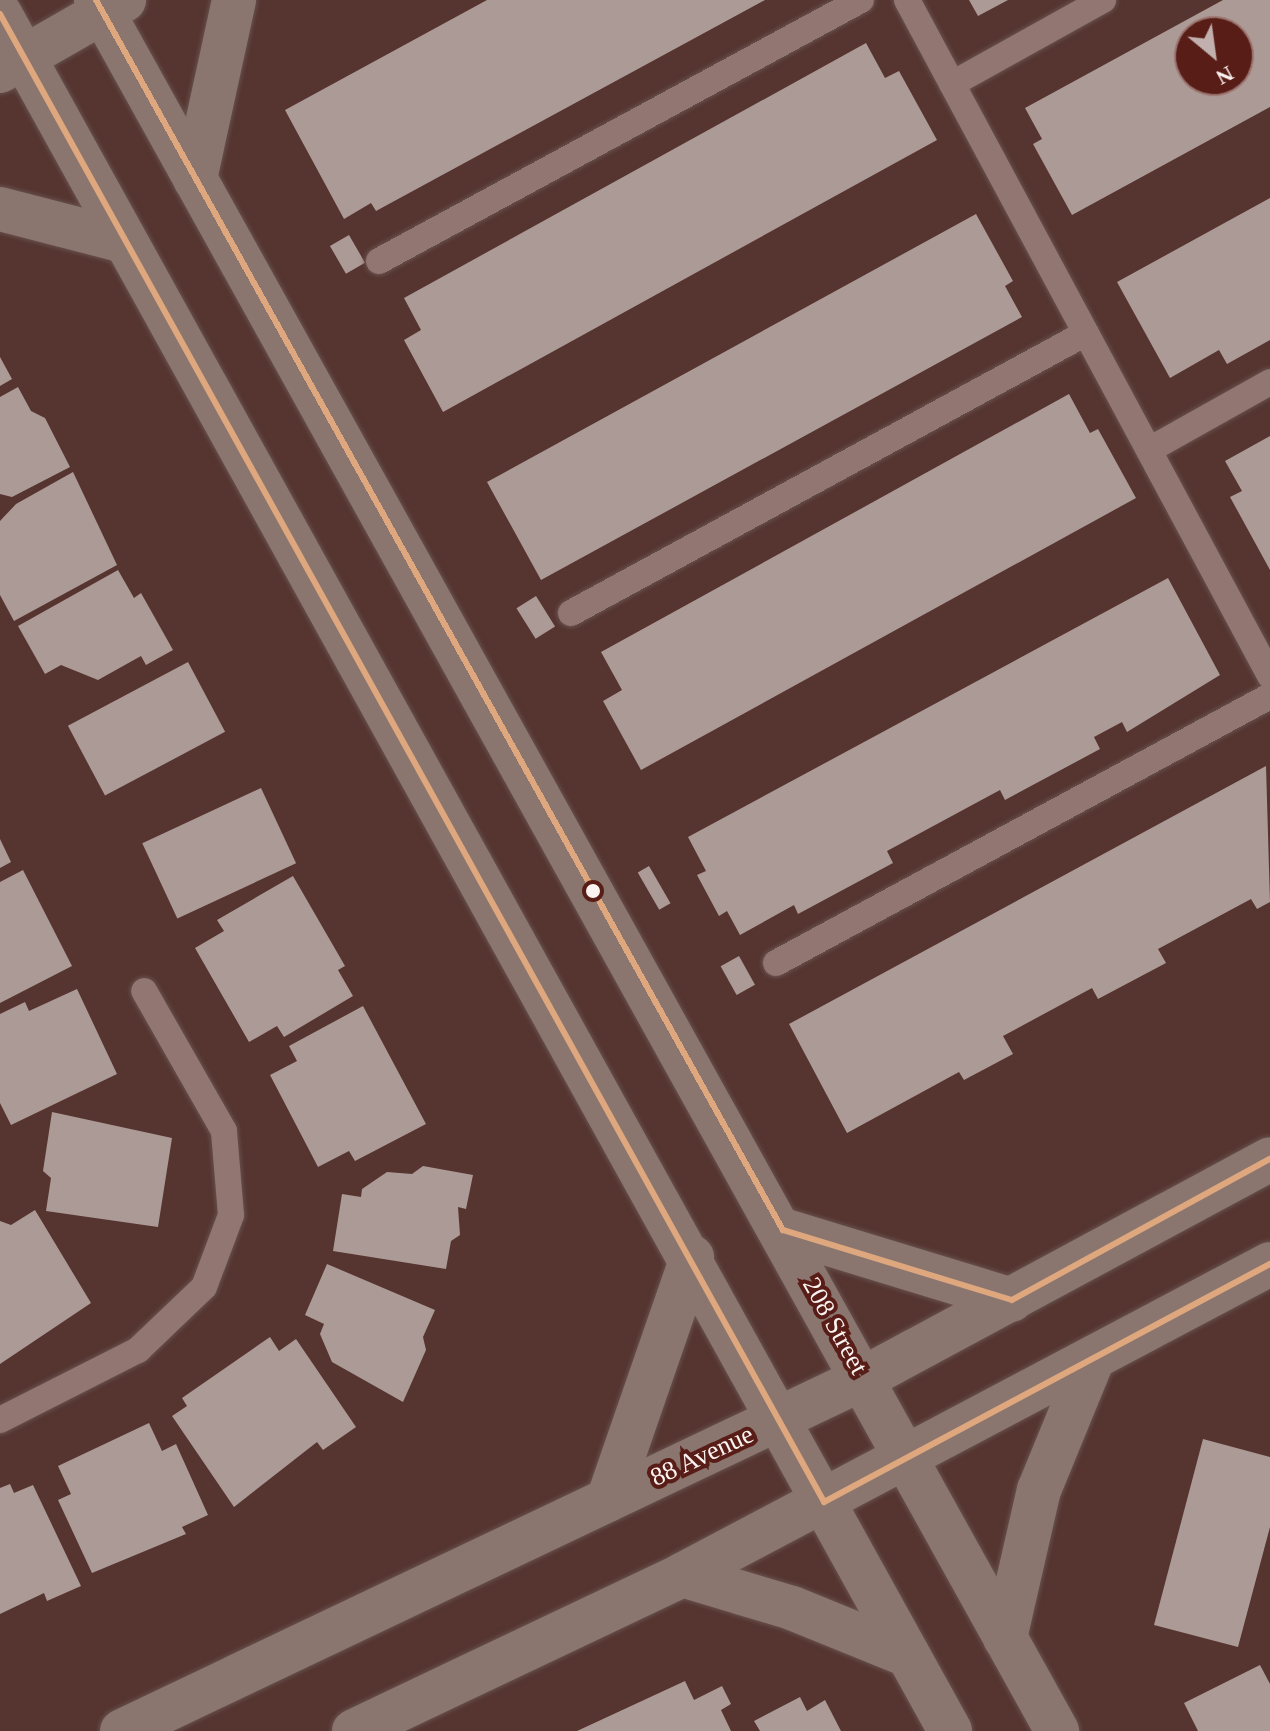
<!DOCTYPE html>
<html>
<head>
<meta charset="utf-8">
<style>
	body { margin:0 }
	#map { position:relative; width:1270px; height:1731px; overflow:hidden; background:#563530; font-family:Georgia,serif }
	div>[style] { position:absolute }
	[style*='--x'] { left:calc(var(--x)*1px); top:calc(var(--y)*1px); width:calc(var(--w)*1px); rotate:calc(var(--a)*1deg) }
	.building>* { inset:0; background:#ac9a97; transform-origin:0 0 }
	.roads { filter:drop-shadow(0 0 2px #67514e) drop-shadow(0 0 2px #67514e) }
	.lane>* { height:26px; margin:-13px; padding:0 13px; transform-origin:13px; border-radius:13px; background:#927672 }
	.secondary>* { height:44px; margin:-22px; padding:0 22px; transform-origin:22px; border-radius:22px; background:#8b766f }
	.bus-1>* { height:6px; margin:-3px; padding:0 3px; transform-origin:3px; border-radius:3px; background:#dfa77e }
	.dots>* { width:22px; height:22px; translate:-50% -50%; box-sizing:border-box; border:4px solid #591d17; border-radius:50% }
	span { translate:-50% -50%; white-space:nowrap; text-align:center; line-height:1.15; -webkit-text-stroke:8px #591d17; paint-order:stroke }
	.street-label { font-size:26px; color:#fbf3f1 }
	.north { position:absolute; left:1174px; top:16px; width:80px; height:80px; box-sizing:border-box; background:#591d17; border:2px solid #9a736e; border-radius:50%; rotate:151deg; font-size:22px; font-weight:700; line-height:32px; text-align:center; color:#fbf3f1 }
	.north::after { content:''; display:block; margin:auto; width:28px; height:36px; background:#c1b0ad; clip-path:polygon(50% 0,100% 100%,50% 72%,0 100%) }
</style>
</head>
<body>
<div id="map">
	<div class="building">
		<i style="clip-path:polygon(487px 0,765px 0,376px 211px,371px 203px,344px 219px,285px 110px)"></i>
		<i style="clip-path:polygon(969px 0,1008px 0,978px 16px)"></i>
		<i style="clip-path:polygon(evenodd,1223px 0,1270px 0,1270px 107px,1072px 215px,1033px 144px,1042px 139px,1025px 108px,1223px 0,1190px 32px,1238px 32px,1238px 80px,1190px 80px,1190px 32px)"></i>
		<i style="clip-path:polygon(866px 43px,885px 78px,899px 71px,937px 140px,443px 412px,404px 340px,421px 330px,404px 298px)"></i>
		<i style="clip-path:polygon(1270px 198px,1270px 340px,1227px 364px,1219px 350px,1170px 378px,1117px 282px)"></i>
		<i style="clip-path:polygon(976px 214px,1013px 281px,1005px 286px,1022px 317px,541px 580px,487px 482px)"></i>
		<i style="left:349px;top:235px;width:32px;height:22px;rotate:60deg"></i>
		<i style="clip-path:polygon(0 357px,12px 379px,0 386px)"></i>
		<i style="clip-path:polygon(18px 387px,31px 411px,45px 418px,70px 467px,12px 497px,0 494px,0 397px)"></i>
		<i style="clip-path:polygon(1069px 394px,1090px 433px,1098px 429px,1136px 498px,641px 770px,603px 701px,622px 690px,601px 652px)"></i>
		<i style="clip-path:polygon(1270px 436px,1270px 570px,1230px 497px,1242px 491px,1225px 461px)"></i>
		<i style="clip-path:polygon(73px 472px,117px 565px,14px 621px,0 595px,0 521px,16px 504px)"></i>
		<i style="clip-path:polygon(118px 570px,134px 598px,141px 593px,173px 650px,146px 665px,141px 656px,98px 680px,61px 665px,45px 674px,18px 626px)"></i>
		<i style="clip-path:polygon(1168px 578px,1220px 675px,1127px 732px,1122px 722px,1094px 737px,1100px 749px,1005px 800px,1000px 790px,887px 851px,893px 863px,798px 914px,794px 905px,740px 935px,727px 911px,719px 916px,697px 875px,706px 871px,688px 837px)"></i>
		<i style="left:536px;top:596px;width:36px;height:23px;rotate:58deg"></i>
		<i style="left:188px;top:662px;width:79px;height:136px;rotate:62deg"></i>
		<i style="clip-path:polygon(1266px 766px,1270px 902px,1257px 909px,1251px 899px,1158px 949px,1166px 963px,1098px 999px,1092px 988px,1003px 1036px,1013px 1054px,964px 1080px,959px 1072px,847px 1133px,789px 1024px)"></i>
		<i style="left:261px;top:788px;width:83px;height:131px;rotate:65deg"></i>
		<i style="clip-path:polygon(0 839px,11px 862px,0 868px)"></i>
		<i style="left:649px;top:866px;width:43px;height:13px;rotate:60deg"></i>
		<i style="clip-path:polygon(23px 870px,72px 966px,0 1003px,0 882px)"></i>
		<i style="clip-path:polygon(293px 876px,345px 966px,338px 970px,353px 996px,284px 1037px,277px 1026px,249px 1042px,195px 948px,224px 931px,217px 920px)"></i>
		<i style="left:739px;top:956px;width:33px;height:21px;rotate:61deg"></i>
		<i style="clip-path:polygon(77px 989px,117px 1074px,11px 1125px,0 1103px,0 1014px,25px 1002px,29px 1011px)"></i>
		<i style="clip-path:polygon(363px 1006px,426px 1124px,355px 1161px,349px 1151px,318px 1167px,270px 1075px,297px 1061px,289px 1046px)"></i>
		<i style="clip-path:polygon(52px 1112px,172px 1138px,158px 1227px,46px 1211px,51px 1178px,43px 1171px)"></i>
		<i style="clip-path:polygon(423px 1166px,473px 1175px,466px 1209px,458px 1207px,460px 1235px,451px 1241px,446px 1269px,333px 1251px,342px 1194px,361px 1197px,362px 1189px,387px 1172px,412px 1174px)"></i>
		<i style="clip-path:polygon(35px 1210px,91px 1303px,0 1364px,0 1221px,11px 1225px)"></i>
		<i style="clip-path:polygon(327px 1264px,435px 1310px,423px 1337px,426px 1350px,403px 1402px,332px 1362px,320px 1334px,324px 1324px,305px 1315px)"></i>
		<i style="clip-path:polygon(270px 1337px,279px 1351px,296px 1339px,356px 1427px,323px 1450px,317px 1442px,234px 1507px,172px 1416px,187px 1406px,182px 1398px)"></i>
		<i style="clip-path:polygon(149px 1423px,162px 1451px,176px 1444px,208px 1515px,182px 1527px,186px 1534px,92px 1573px,58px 1500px,71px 1494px,58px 1466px)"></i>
		<i style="clip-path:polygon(1203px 1439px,1270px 1457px,1270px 1527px,1238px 1647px,1154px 1625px)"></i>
		<i style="clip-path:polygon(10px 1484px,14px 1493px,33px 1485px,81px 1586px,47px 1601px,44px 1593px,0 1614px,0 1488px)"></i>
		<i style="clip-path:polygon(1260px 1665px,1270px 1684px,1270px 1731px,1198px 1731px,1184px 1703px)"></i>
		<i style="clip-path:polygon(685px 1681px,694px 1700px,722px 1686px,731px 1704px,721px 1710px,731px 1731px,577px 1731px)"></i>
		<i style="clip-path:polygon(800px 1697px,807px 1711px,825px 1700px,841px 1731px,760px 1731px,754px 1721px)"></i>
	</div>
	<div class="roads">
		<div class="lane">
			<i style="--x:907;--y:0;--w:767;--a:61.76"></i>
			<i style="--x:952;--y:84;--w:173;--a:-29.1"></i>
			<i style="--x:379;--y:261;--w:548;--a:-28.44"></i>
			<i style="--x:1149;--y:450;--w:139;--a:-29.3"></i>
			<i style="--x:571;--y:613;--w:586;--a:-28.53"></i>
			<i style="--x:776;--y:963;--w:562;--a:-28.39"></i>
			<i style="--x:0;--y:1420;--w:155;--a:-26.9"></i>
			<i style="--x:138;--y:1350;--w:91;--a:-43.7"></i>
			<i style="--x:204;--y:1287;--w:77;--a:-69.4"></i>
			<i style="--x:231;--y:1215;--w:84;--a:-94.8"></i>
			<i style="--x:224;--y:1131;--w:161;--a:-119.7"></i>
		</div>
		<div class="secondary">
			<i style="--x:96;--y:0;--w:1980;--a:60.96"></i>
			<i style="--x:0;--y:14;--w:1962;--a:61.04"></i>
			<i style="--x:0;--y:71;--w:143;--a:-29.8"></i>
			<i style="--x:195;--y:179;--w:183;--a:-77.7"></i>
			<i style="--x:0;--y:209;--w:128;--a:14.5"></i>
			<i style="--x:783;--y:1230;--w:239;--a:17"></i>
			<i style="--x:608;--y:1500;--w:257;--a:-70.9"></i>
			<i style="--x:682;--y:1575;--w:115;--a:16.7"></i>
			<i style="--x:792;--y:1608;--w:125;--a:22.1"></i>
			<i style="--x:1005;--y:1638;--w:152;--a:-77.1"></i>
			<i style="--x:1039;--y:1490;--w:137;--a:-67.7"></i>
			<i style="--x:122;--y:1731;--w:822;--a:-25.44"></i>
			<i style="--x:864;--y:1378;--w:461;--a:-28.3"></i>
			<i style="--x:354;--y:1731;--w:363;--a:-25.4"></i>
			<i style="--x:682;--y:1575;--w:665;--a:-27.87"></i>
		</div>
	</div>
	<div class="bus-1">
		<i style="--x:96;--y:0;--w:1409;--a:60.82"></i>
		<i style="--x:783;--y:1230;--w:239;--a:17"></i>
		<i style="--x:1012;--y:1300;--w:294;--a:-28.7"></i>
		<i style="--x:0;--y:14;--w:1701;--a:61.02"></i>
		<i style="--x:824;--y:1502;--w:506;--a:-28.09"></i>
	</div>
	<div class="dots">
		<i style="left:593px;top:891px;background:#fbf3f1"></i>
	</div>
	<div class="street-label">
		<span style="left:835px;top:1326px;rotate:61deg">208 Street</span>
		<span style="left:702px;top:1456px;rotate:-25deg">88 Avenue</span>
	</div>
	<div class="north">N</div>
</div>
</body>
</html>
